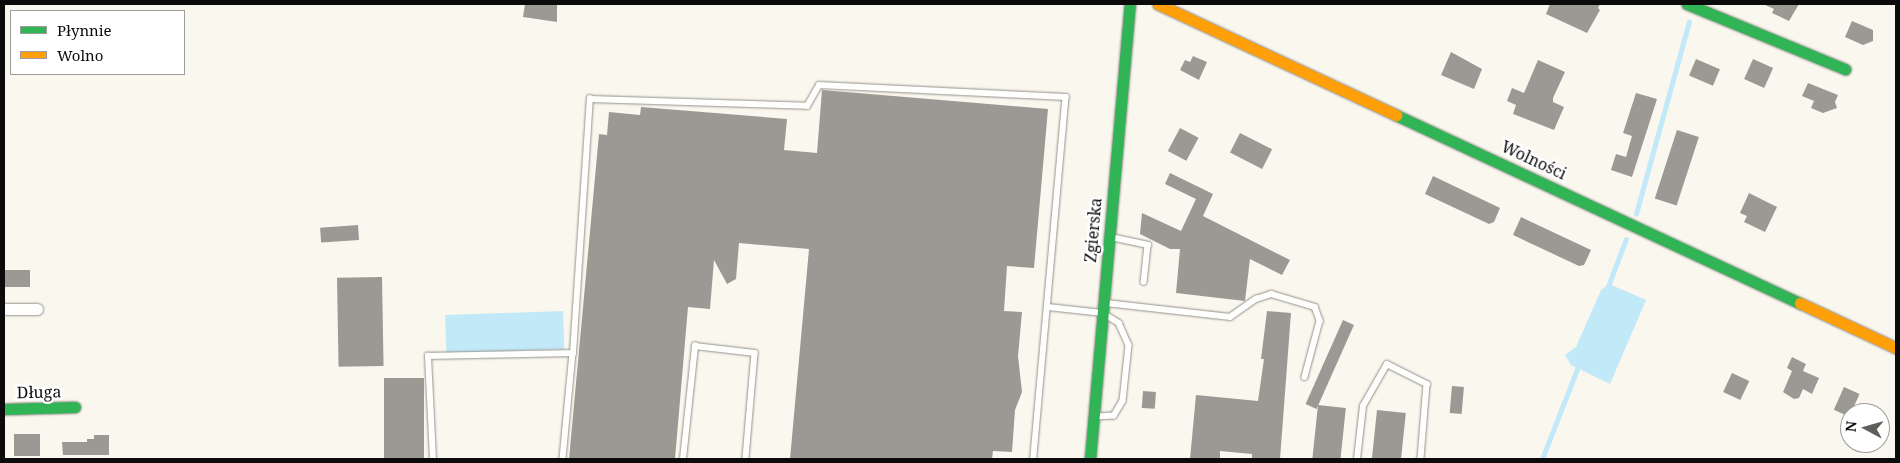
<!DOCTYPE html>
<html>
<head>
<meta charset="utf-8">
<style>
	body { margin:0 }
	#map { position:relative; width:1900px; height:463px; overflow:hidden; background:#faf7ee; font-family:"Noto Serif",serif }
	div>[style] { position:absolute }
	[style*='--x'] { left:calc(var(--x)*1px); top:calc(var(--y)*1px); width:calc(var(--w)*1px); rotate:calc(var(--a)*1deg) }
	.water>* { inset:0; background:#c1e9f7; transform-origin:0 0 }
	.stream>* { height:4.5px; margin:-2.25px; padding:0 2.25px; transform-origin:2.25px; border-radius:2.25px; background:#c1e9f7 }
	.building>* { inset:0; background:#9c9994; transform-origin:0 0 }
	.roads { filter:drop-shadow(0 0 1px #93918d) drop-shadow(0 0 1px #93918d) }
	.lane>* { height:5.5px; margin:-2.75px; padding:0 2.75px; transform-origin:2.75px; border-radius:2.75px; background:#fefefc }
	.street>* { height:11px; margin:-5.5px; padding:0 5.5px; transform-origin:5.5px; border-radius:5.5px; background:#fefefc }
	.fast>* { height:11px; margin:-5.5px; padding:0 5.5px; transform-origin:5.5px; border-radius:5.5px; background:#30b455 }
	.slow>* { height:11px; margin:-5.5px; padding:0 5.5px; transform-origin:5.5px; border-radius:5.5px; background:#ff9f0a }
	span { translate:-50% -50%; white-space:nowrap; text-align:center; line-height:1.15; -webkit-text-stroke:5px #fff; paint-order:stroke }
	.street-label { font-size:16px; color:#0b0b0b }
	.frame { position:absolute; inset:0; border:5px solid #0b0b0b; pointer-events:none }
	.legend { position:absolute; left:10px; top:10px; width:175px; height:65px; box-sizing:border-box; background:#fff; border:1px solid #9d9d9d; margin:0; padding:6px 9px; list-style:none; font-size:15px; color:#0b0b0b }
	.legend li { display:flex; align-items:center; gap:10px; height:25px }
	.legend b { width:25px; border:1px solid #9d9d9d }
	.north { position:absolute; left:1840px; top:403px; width:50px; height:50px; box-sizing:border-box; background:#fff; border:1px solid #9d9d9d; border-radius:50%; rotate:276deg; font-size:14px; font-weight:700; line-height:20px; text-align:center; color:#0b0b0b }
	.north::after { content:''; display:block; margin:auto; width:18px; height:22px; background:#5f5e5a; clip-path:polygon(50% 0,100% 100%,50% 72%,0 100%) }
</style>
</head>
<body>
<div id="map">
	<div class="water">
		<i style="clip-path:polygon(1609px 284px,1646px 300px,1610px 384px,1571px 365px,1565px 355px,1576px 347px,1601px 290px)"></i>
		<i style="left:563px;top:311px;width:38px;height:118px;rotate:88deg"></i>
	</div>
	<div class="stream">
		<i style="--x:1636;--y:214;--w:199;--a:-74.6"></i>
		<i style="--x:1607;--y:289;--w:53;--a:-69.2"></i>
		<i style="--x:1542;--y:459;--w:102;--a:-68.7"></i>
	</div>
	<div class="building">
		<i style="clip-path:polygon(525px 4px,557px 4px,557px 22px,523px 17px)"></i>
		<i style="clip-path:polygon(1550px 4px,1600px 4px,1598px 8px,1600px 10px,1587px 33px,1546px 14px)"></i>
		<i style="clip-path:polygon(1763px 4px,1799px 4px,1789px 21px,1772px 13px,1774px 9px)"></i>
		<i style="clip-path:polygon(1852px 21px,1873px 30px,1873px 41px,1863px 45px,1845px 37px)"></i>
		<i style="clip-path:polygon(1451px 52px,1482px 69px,1474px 89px,1441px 75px)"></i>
		<i style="clip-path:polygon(1193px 56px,1207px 62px,1199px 80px,1180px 70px,1185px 60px,1190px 62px)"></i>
		<i style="left:1696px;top:59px;width:26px;height:18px;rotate:23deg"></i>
		<i style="left:1753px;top:59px;width:22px;height:22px;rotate:24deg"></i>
		<i style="clip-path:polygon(1538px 60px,1565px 72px,1553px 98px,1553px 102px,1564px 107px,1554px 130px,1513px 114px,1516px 105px,1507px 101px,1512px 88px,1524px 93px)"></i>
		<i style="clip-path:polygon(1808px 83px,1838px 95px,1835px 102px,1837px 108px,1823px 113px,1811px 108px,1814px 101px,1802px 96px)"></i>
		<i style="clip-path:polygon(822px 90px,1048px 109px,1034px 268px,1007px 266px,1004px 311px,1022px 312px,1018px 356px,1022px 392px,1015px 410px,1012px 452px,993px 451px,992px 459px,790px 459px,809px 249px,739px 243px,736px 279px,727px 284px,714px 260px,710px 309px,688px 307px,675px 459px,569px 459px,599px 134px,607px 135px,609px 112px,640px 115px,641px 107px,787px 119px,784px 150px,817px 153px)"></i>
		<i style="clip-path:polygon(1636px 93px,1657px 99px,1632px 177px,1611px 170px,1616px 154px,1626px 157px,1632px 136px,1623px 133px)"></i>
		<i style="left:1180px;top:128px;width:21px;height:26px;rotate:28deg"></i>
		<i style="left:1677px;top:130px;width:23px;height:72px;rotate:18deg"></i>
		<i style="left:1240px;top:133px;width:36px;height:22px;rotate:27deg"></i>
		<i style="clip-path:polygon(1170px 173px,1213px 194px,1203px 216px,1290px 260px,1282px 275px,1250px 259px,1245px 301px,1176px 293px,1180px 249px,1170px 249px,1140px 234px,1142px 213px,1181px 231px,1196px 199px,1165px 184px)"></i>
		<i style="clip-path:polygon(1433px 176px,1500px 208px,1494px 222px,1489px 224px,1425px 194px)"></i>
		<i style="clip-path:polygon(1749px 193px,1777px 207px,1765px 232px,1744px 222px,1747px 216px,1740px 213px)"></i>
		<i style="clip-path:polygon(1521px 217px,1591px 250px,1584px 265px,1579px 266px,1513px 235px)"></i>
		<i style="left:358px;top:225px;width:15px;height:38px;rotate:86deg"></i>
		<i style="left:4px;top:270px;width:26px;height:17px"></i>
		<i style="left:382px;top:277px;width:89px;height:45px;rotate:89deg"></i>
		<i style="clip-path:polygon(1267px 311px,1291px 313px,1280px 459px,1252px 459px,1252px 454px,1220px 451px,1220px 459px,1190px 459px,1196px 395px,1258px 401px,1264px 359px,1261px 359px)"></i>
		<i style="left:1343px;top:320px;width:12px;height:92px;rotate:24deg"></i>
		<i style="clip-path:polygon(1792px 357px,1806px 364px,1803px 371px,1819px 378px,1812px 394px,1803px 389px,1799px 398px,1794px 399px,1783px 392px,1792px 371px,1787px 368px)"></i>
		<i style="left:1732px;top:373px;width:19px;height:21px;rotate:25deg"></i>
		<i style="left:384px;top:378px;width:40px;height:81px"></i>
		<i style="left:1452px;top:386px;width:12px;height:27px;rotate:5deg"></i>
		<i style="left:1844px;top:387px;width:17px;height:25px;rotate:24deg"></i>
		<i style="left:1143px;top:391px;width:13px;height:17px;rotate:4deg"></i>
		<i style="left:1318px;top:405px;width:28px;height:54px;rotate:6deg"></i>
		<i style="left:1377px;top:410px;width:29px;height:49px;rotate:6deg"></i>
		<i style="left:40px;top:434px;width:22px;height:26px;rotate:90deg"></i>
		<i style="clip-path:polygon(94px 435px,109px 435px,109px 455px,63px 455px,62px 442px,87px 442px,87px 439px,94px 439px)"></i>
	</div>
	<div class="roads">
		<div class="lane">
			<i style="--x:1111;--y:237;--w:38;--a:12"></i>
			<i style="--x:1148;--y:245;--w:37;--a:96"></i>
			<i style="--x:1106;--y:303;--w:125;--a:6.4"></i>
			<i style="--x:1230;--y:317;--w:32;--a:-35"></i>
			<i style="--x:1256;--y:299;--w:16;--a:-18"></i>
			<i style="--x:1271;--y:294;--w:46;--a:16.5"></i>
			<i style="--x:1315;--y:307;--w:15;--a:70"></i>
			<i style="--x:1320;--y:321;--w:58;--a:105"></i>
			<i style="--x:1048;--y:307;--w:55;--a:6.2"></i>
			<i style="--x:1103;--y:313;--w:19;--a:32"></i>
			<i style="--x:1119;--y:323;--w:24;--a:66"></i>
			<i style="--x:1129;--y:345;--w:56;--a:96.1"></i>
			<i style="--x:1123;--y:401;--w:17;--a:121"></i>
			<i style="--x:1114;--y:416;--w:18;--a:177"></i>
			<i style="--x:573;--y:353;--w:255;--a:-86.2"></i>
			<i style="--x:590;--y:99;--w:217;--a:1.8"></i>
			<i style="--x:807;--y:106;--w:24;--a:-60"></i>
			<i style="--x:819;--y:85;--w:247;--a:2.8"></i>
			<i style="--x:1066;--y:97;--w:363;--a:95.1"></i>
			<i style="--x:433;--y:459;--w:103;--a:-92.8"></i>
			<i style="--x:428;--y:356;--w:145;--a:-1.2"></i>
			<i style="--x:573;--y:353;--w:106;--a:95.4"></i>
			<i style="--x:683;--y:459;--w:114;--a:-83.9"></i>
			<i style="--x:695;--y:346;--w:60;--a:6.7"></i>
			<i style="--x:755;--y:353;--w:106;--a:94.9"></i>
			<i style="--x:1357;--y:459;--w:53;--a:-83.5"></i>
			<i style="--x:1363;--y:406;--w:48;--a:-60.3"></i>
			<i style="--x:1387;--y:364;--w:45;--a:26.6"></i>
			<i style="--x:1427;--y:384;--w:75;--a:94.6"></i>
		</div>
		<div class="street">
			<i style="--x:4;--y:309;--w:33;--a:0"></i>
		</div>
		<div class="fast">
			<i style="--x:1687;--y:4;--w:171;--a:22.4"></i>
			<i style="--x:1396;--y:115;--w:446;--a:25"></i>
			<i style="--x:4;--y:409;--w:71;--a:-1.6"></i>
			<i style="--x:1090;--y:459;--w:457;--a:-85"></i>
		</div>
		<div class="slow">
			<i style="--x:1158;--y:4;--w:263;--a:25"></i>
			<i style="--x:1800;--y:303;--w:106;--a:25.1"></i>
		</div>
	</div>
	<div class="street-label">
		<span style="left:1534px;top:160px;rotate:25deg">Wolności</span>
		<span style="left:1093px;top:230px;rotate:-85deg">Zgierska</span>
		<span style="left:39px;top:392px;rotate:-1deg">Długa</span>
	</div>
	<div class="frame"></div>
	<ul class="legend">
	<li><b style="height:6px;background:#30b455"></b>Płynnie</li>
	<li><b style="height:6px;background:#ff9f0a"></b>Wolno</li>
	</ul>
	<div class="north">N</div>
</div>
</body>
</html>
